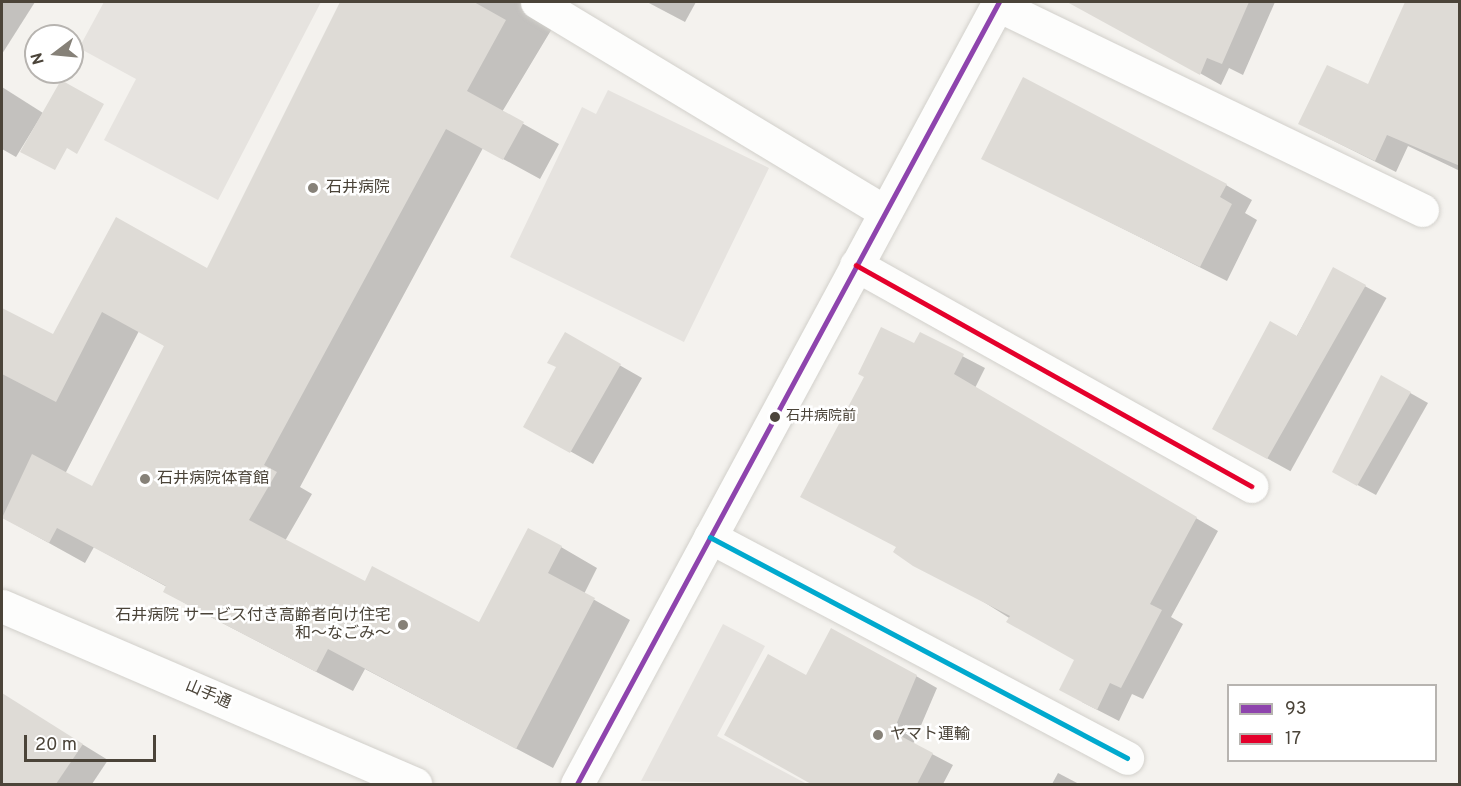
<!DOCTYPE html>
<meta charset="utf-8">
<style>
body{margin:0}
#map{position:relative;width:1461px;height:786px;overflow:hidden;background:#f4f2ee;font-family:Overpass,"Noto Sans JP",sans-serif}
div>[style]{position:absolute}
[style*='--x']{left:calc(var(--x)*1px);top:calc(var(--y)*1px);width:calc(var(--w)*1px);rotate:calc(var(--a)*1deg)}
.parking>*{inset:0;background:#e6e3df}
.shadow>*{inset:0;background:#0003;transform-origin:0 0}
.building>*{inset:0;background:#dedbd6}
.roads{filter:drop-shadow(0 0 2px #d2d0cb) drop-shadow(0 0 2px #d2d0cb)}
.minor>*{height:33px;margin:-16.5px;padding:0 16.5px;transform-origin:16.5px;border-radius:16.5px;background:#fdfdfc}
.bus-1>*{height:4.5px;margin:-2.25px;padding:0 2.25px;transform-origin:2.25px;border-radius:2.25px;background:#8e44ad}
.bus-2>*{height:4.5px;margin:-2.25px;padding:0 2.25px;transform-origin:2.25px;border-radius:2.25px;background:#e4002b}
.bus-3>*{height:4.5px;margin:-2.25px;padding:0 2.25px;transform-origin:2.25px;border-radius:2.25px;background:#00a9ce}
.dots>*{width:16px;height:16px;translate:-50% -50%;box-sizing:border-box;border:3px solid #fff;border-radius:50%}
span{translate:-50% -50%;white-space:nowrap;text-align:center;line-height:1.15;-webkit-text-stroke:5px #fff;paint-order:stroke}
.bus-label{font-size:14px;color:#4b4439}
.left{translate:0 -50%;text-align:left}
.poi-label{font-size:16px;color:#4b4439}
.right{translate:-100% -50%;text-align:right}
.street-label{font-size:16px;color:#4b4439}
.frame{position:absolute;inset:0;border:3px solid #4b4439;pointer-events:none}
.legend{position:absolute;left:1227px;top:684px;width:210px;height:78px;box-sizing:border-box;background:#fff;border:2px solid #b7b4b0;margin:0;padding:8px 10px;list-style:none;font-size:18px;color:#4b4439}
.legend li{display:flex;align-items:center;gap:12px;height:30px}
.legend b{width:30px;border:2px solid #b7b4b0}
.north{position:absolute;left:24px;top:24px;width:60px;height:60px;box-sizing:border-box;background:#fff;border:2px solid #b7b4b0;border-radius:50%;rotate:254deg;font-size:16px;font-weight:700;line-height:24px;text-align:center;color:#4b4439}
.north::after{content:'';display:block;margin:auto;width:21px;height:27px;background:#868178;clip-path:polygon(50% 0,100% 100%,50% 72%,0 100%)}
.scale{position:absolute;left:24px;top:735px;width:132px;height:27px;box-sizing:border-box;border:3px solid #4b4439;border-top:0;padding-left:8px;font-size:18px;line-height:21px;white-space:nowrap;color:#4b4439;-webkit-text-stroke:4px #fff;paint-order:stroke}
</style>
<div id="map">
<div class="parking">
<i style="clip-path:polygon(104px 2px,321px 2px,218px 200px,104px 140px,136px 79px,79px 48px)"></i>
<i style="clip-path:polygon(608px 90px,769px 168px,684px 342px,510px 257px,582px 107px,596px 114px)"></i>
<i style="clip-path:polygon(723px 624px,765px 646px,717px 736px,807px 784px,641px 781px)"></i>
</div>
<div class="shadow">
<i style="clip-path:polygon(2px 2px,35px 2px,2px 54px)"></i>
<i style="clip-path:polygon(evenodd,342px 2px,568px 2px,502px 112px,559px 144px,540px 179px,483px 148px,300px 487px,312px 494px,285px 541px,366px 583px,480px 624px,561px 547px,597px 568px,584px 594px,630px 620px,553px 768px,365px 669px,353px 691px,201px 612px,165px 592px,167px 587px,94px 547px,85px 563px,2px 517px,2px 309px,54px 336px,116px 219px,208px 270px,342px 2px,139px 331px,165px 346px,92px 489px,65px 474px,139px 331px)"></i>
<i style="clip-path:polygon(647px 2px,696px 2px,685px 22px)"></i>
<i style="clip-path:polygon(1092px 2px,1275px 2px,1243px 75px,1229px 68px,1221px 85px,1088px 10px)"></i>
<i style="clip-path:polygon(1407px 2px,1460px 2px,1460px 171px,1408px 146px,1396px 172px,1300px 124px,1368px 86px)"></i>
<i style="clip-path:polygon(2px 87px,43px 113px,16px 157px,2px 149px)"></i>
<i style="clip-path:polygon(983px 158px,1226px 185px,1252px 200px,1245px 213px,1257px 220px,1227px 281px)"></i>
<i style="left:1334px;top:269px;width:60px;height:198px;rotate:29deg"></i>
<i style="clip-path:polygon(565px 334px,642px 378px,593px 464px,525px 426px,558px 367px)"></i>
<i style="clip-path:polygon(920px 334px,985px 368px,975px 388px,1218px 531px,1171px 617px,1183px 624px,1143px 699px,1132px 694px,1119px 721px,1082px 702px,1076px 660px,898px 548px,914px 345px)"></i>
<i style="clip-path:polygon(1382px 377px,1428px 403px,1376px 495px,1352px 482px)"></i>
<i style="clip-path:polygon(916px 676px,937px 688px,913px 744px,953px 765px,943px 784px,814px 784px,726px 734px,806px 677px)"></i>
<i style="clip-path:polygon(2px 695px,108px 760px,92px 784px,2px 784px)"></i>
<i style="clip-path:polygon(1058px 773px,1079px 784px,1052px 784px)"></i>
</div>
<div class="building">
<i style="clip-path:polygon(340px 2px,474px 2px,506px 20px,467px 91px,524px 122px,503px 160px,446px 129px,264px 465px,277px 472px,249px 520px,365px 581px,372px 566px,479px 622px,528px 528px,562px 546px,548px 573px,595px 598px,516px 749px,328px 649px,316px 672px,163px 592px,166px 586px,57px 528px,49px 543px,2px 518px,32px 454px,92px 486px,164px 346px,102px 312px,56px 402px,2px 374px,2px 308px,53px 334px,116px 217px,207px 268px)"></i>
<i style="clip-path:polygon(1067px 2px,1249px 2px,1222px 64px,1207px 58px,1200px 75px)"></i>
<i style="clip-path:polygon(1405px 2px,1460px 2px,1460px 166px,1387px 135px,1375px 161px,1298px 124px,1327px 65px,1368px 84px)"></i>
<i style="clip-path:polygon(1023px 77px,1227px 184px,1220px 197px,1232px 204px,1200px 267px,981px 159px)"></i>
<i style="clip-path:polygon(61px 80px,104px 104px,77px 154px,67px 148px,55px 170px,20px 152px)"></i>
<i style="clip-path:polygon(1333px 267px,1366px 285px,1267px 459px,1212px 429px,1270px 321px,1297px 336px)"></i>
<i style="clip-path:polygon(881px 327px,914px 343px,920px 332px,964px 354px,954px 374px,1197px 517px,1150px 604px,1162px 610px,1121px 688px,1110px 683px,1097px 710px,1059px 690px,1074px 660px,1006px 622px,1010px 616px,913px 566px,893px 552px,896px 547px,800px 497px,864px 377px,858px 374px)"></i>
<i style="clip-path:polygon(565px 332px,621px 364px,570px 453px,523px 427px,556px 367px,547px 363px)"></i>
<i style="clip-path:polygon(1381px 375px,1411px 392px,1357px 486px,1332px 472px)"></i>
<i style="clip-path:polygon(831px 628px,917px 675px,893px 732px,933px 753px,917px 784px,811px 784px,724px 735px,768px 654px,806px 675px)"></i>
<i style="clip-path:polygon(2px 693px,83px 744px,56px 784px,2px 784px)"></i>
</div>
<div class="roads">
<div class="minor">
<i style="--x:537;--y:2;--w:406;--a:31.1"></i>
<i style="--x:998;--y:5;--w:471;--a:25.8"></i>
<i style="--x:856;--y:265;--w:453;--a:29.2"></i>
<i style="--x:710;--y:537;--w:472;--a:27.9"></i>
<i style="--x:2;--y:606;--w:450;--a:23.3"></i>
<i style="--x:577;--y:784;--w:889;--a:-61.65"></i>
</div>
</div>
<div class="bus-1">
<i style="--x:577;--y:784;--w:889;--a:-61.65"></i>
</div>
<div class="bus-2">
<i style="--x:856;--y:265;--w:453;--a:29.2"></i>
</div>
<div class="bus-3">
<i style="--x:710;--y:537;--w:472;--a:27.9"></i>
</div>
<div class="dots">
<i style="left:313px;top:188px;background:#868178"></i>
<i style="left:775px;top:417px;background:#4b4439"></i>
<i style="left:145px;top:479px;background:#868178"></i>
<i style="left:403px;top:625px;background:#868178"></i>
<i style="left:878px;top:735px;background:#868178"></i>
</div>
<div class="bus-label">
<span class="left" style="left:786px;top:417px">石井病院前</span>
</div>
<div class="poi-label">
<span class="left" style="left:326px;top:188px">石井病院</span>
<span class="left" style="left:157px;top:479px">石井病院体育館</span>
<span class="right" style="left:391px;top:625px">石井病院 サービス付き高齢者向け住宅<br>和～なごみ～</span>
<span class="left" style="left:890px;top:735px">ヤマト運輸</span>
</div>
<div class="street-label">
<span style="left:208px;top:695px;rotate:23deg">山手通</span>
</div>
<div class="frame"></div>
<ul class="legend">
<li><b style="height:8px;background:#8e44ad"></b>93</li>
<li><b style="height:8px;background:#e4002b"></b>17</li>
</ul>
<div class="north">N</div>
<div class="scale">20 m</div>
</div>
